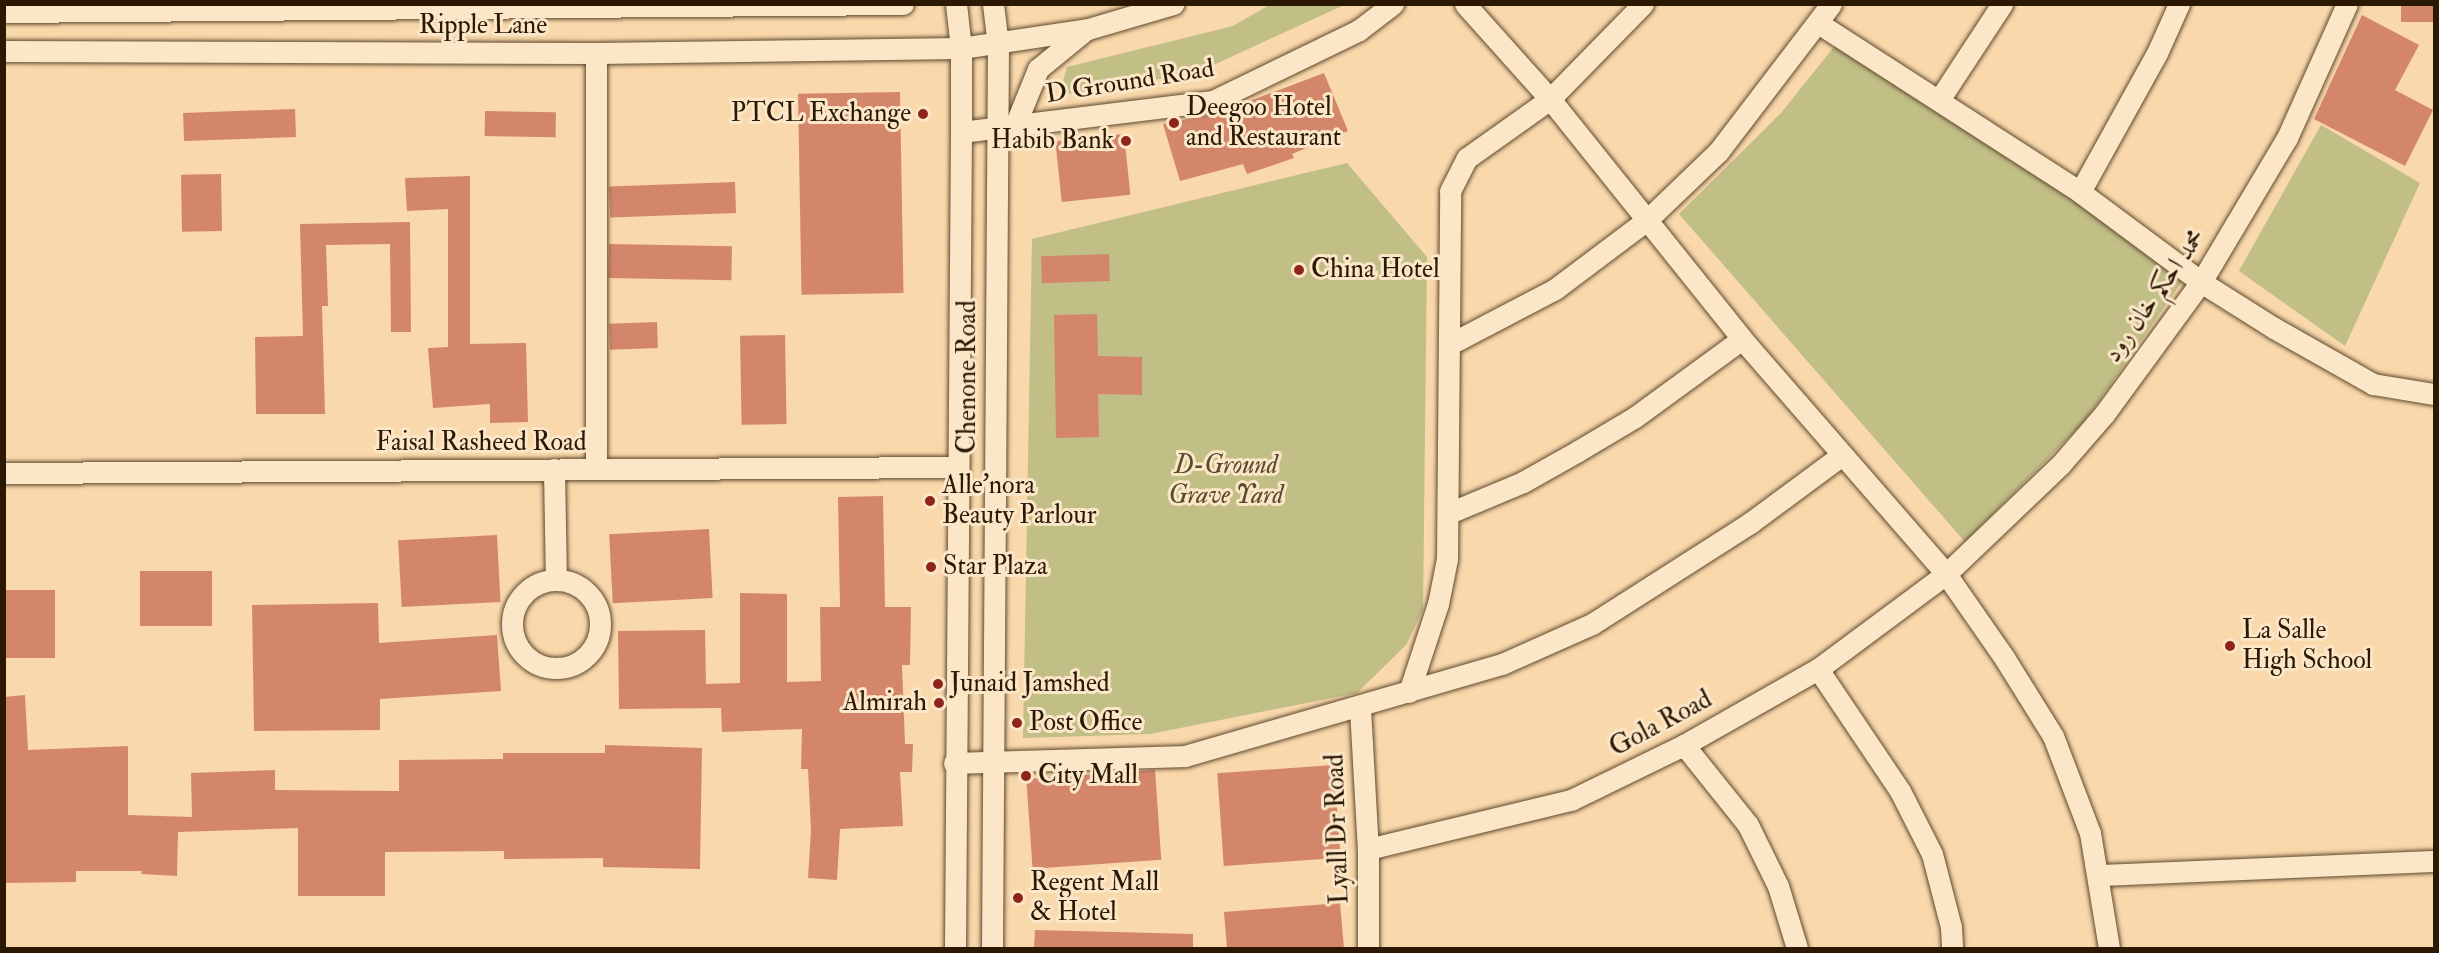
<!DOCTYPE html>
<meta charset="utf-8">
<style>
body{margin:0}
#map{position:relative;width:2439px;height:953px;overflow:hidden;background:#f9d8ab;font-family:"IM FELL Double Pica",Amiri,serif}
div>[style]{position:absolute}
[style*='--x']{left:calc(var(--x)*1px);top:calc(var(--y)*1px);width:calc(var(--w)*1px);rotate:calc(var(--a)*1deg)}
.green>*{inset:0;background:#c1be86}
.building>*{inset:0;background:#d4866b;transform-origin:0 0}
.roads{filter:drop-shadow(0 0 2px #5e492e) drop-shadow(0 0 2px #5e492e)}
.minor>*{height:21px;margin:-10.5px;padding:0 10.5px;transform-origin:10.5px;border-radius:10.5px;background:#fbe6c8}
.minor>.ring{margin:-10.5px;padding:0;box-sizing:content-box;background:none;border:21px solid #fbe6c8;border-radius:50%}
.dots>*{width:16px;height:16px;translate:-50% -50%;box-sizing:border-box;border:3px solid #fbe6c8;border-radius:50%}
span{translate:-50% -50%;white-space:nowrap;text-align:center;line-height:1.15;-webkit-text-stroke:6px #fbe6c8;paint-order:stroke}
.street-label{font-size:26px;color:#2b1904}
.poi-label{font-size:26px;color:#2b1904}
.left{translate:0 -50%;text-align:left}
.right{translate:-100% -50%;text-align:right}
.park-label{font-size:26px;color:#584b2b;font-style:italic}
.frame{position:absolute;inset:0;border:6px solid #2b1904;pointer-events:none}
</style>
<div id="map">
<div class="green">
<i style="clip-path:polygon(1271px 4px,1344px 5px,1207px 68px,1125px 87px,1059px 95px,1067px 67px,1233px 26px)"></i>
<i style="clip-path:polygon(1845px 33px,2188px 273px,2085px 421px,1965px 542px,1679px 214px,1781px 113px)"></i>
<i style="clip-path:polygon(2321px 125px,2420px 183px,2345px 346px,2239px 271px)"></i>
<i style="clip-path:polygon(1347px 163px,1427px 257px,1423px 610px,1406px 645px,1357px 693px,1150px 734px,1023px 738px,1032px 239px)"></i>
</div>
<div class="building">
<i style="left:2401px;top:4px;width:33px;height:18px"></i>
<i style="clip-path:polygon(2362px 15px,2419px 45px,2395px 90px,2433px 110px,2405px 166px,2314px 119px)"></i>
<i style="clip-path:polygon(1324px 73px,1348px 131px,1292px 154px,1294px 158px,1247px 174px,1243px 164px,1180px 181px,1163px 124px,1218px 113px)"></i>
<i style="left:900px;top:92px;width:201px;height:102px;rotate:89deg"></i>
<i style="left:295px;top:109px;width:28px;height:112px;rotate:88deg"></i>
<i style="left:485px;top:111px;width:71px;height:25px;rotate:1deg"></i>
<i style="left:1124px;top:134px;width:61px;height:69px;rotate:84deg"></i>
<i style="left:221px;top:174px;width:57px;height:40px;rotate:89deg"></i>
<i style="clip-path:polygon(470px 176px,470px 344px,526px 343px,528px 422px,490px 423px,490px 404px,433px 408px,428px 348px,448px 347px,448px 209px,407px 211px,405px 178px)"></i>
<i style="left:735px;top:182px;width:31px;height:126px;rotate:88deg"></i>
<i style="clip-path:polygon(410px 222px,411px 332px,391px 332px,390px 244px,326px 245px,328px 306px,322px 306px,325px 414px,256px 414px,255px 337px,303px 336px,300px 224px)"></i>
<i style="left:609px;top:244px;width:123px;height:34px;rotate:1deg"></i>
<i style="left:1109px;top:254px;width:27px;height:68px;rotate:88deg"></i>
<i style="clip-path:polygon(1097px 314px,1098px 356px,1142px 357px,1142px 395px,1098px 394px,1099px 437px,1056px 438px,1054px 315px)"></i>
<i style="left:657px;top:322px;width:26px;height:48px;rotate:88deg"></i>
<i style="left:785px;top:335px;width:89px;height:45px;rotate:89deg"></i>
<i style="clip-path:polygon(883px 496px,885px 607px,911px 607px,910px 665px,902px 665px,905px 744px,913px 744px,912px 772px,900px 772px,903px 826px,840px 829px,837px 880px,808px 878px,811px 830px,808px 769px,801px 769px,802px 729px,722px 732px,721px 708px,619px 709px,618px 631px,705px 630px,706px 684px,740px 683px,740px 593px,787px 594px,787px 682px,821px 681px,820px 607px,840px 607px,838px 497px)"></i>
<i style="left:709px;top:529px;width:69px;height:100px;rotate:87deg"></i>
<i style="left:497px;top:535px;width:67px;height:99px;rotate:87deg"></i>
<i style="left:140px;top:571px;width:72px;height:55px"></i>
<i style="left:4px;top:590px;width:51px;height:68px"></i>
<i style="clip-path:polygon(378px 603px,379px 643px,497px 635px,501px 691px,380px 699px,380px 730px,254px 731px,252px 605px)"></i>
<i style="clip-path:polygon(25px 695px,28px 750px,128px 746px,128px 815px,192px 817px,191px 773px,275px 770px,275px 790px,399px 791px,399px 760px,503px 759px,503px 753px,605px 753px,605px 745px,702px 748px,700px 869px,603px 867px,603px 858px,504px 859px,504px 851px,385px 852px,385px 896px,298px 896px,298px 828px,178px 832px,177px 876px,141px 874px,142px 871px,76px 871px,76px 882px,4px 883px,4px 697px)"></i>
<i style="left:1334px;top:765px;width:93px;height:117px;rotate:86deg"></i>
<i style="left:1155px;top:770px;width:90px;height:129px;rotate:86deg"></i>
<i style="clip-path:polygon(1340px 903px,1344px 948px,1227px 948px,1224px 912px)"></i>
<i style="clip-path:polygon(1035px 930px,1193px 934px,1193px 948px,1034px 948px)"></i>
</div>
<div class="roads">
<div class="minor">
<i style="--x:1465;--y:4;--w:127;--a:48.2"></i>
<i style="--x:1550;--y:99;--w:307;--a:51.3"></i>
<i style="--x:1742;--y:339;--w:311;--a:49"></i>
<i style="--x:1946;--y:574;--w:103;--a:55.2"></i>
<i style="--x:2005;--y:659;--w:91;--a:58.1"></i>
<i style="--x:2053;--y:736;--w:104;--a:69.1"></i>
<i style="--x:2090;--y:833;--w:117;--a:80.6"></i>
<i style="--x:4;--y:12;--w:899;--a:-0.51"></i>
<i style="--x:1818;--y:23;--w:312;--a:32.8"></i>
<i style="--x:2080;--y:192;--w:151;--a:36.6"></i>
<i style="--x:2201;--y:282;--w:86;--a:32.2"></i>
<i style="--x:2274;--y:328;--w:114;--a:29.5"></i>
<i style="--x:2373;--y:384;--w:62;--a:9.3"></i>
<i style="--x:4;--y:51;--w:592;--a:0.19"></i>
<i style="--x:596;--y:53;--w:365;--a:-0.8"></i>
<i style="--x:961;--y:48;--w:128;--a:-8.5"></i>
<i style="--x:1088;--y:29;--w:89;--a:-16.4"></i>
<i style="--x:596;--y:53;--w:416;--a:90"></i>
<i style="--x:1939;--y:100;--w:115;--a:-56.7"></i>
<i style="--x:1014;--y:128;--w:64;--a:-67.9"></i>
<i style="--x:1038;--y:69;--w:58;--a:-39.4"></i>
<i style="--x:961;--y:132;--w:254;--a:-7"></i>
<i style="--x:1213;--y:101;--w:162;--a:-25.9"></i>
<i style="--x:1359;--y:30;--w:43;--a:-37.4"></i>
<i style="--x:2080;--y:192;--w:159;--a:-61"></i>
<i style="--x:2157;--y:53;--w:54;--a:-65.8"></i>
<i style="--x:1450;--y:344;--w:119;--a:-27.6"></i>
<i style="--x:1555;--y:289;--w:115;--a:-36.9"></i>
<i style="--x:1647;--y:220;--w:98;--a:-43.8"></i>
<i style="--x:1718;--y:152;--w:186;--a:-52.6"></i>
<i style="--x:554;--y:469;--w:110;--a:89"></i>
<i style="--x:4;--y:473;--w:954;--a:-0.36"></i>
<i style="--x:1449;--y:513;--w:80;--a:-22.7"></i>
<i style="--x:1523;--y:482;--w:63;--a:-29.4"></i>
<i style="--x:1578;--y:451;--w:66;--a:-30.8"></i>
<i style="--x:1635;--y:417;--w:132;--a:-36.1"></i>
<i class="ring" style="left:512px;top:580px;width:67px;height:67px"></i>
<i style="--x:1818;--y:669;--w:147;--a:56.1"></i>
<i style="--x:1900;--y:791;--w:71;--a:63.1"></i>
<i style="--x:1932;--y:854;--w:75;--a:75.4"></i>
<i style="--x:1951;--y:927;--w:21;--a:87"></i>
<i style="--x:1409;--y:692;--w:93;--a:-71.8"></i>
<i style="--x:1438;--y:604;--w:46;--a:-78.7"></i>
<i style="--x:1447;--y:559;--w:368;--a:-89.5"></i>
<i style="--x:1450;--y:191;--w:37;--a:-63"></i>
<i style="--x:1467;--y:158;--w:102;--a:-35.4"></i>
<i style="--x:1550;--y:99;--w:133;--a:-45.6"></i>
<i style="--x:1360;--y:708;--w:141;--a:86.8"></i>
<i style="--x:1368;--y:849;--w:99;--a:90"></i>
<i style="--x:1684;--y:745;--w:102;--a:51.3"></i>
<i style="--x:1748;--y:825;--w:68;--a:63.8"></i>
<i style="--x:1778;--y:886;--w:65;--a:73"></i>
<i style="--x:954;--y:763;--w:231;--a:-1.7"></i>
<i style="--x:1185;--y:756;--w:330;--a:-16.2"></i>
<i style="--x:1502;--y:664;--w:98;--a:-24"></i>
<i style="--x:1592;--y:624;--w:188;--a:-32.6"></i>
<i style="--x:1750;--y:523;--w:114;--a:-36.5"></i>
<i style="--x:1368;--y:849;--w:209;--a:-13.6"></i>
<i style="--x:1571;--y:800;--w:126;--a:-26"></i>
<i style="--x:1684;--y:745;--w:154;--a:-29.6"></i>
<i style="--x:1818;--y:669;--w:159;--a:-36.6"></i>
<i style="--x:1946;--y:574;--w:159;--a:-43.7"></i>
<i style="--x:2061;--y:464;--w:67;--a:-49.2"></i>
<i style="--x:2105;--y:413;--w:162;--a:-53.8"></i>
<i style="--x:2201;--y:282;--w:168;--a:-59.2"></i>
<i style="--x:2287;--y:138;--w:147;--a:-65.9"></i>
<i style="--x:2100;--y:875;--w:334;--a:-2.4"></i>
<i style="--x:955;--y:948;--w:816;--a:-89.58"></i>
<i style="--x:961;--y:132;--w:84;--a:-90"></i>
<i style="--x:961;--y:48;--w:44;--a:-96.5"></i>
<i style="--x:992;--y:948;--w:903;--a:-89.62"></i>
<i style="--x:998;--y:45;--w:41;--a:-97"></i>
</div>
</div>
<div class="dots">
<i style="left:923px;top:114px;background:#8f2418"></i>
<i style="left:1174px;top:123px;background:#8f2418"></i>
<i style="left:1126px;top:141px;background:#8f2418"></i>
<i style="left:1299px;top:270px;background:#8f2418"></i>
<i style="left:930px;top:501px;background:#8f2418"></i>
<i style="left:931px;top:567px;background:#8f2418"></i>
<i style="left:2230px;top:646px;background:#8f2418"></i>
<i style="left:938px;top:684px;background:#8f2418"></i>
<i style="left:939px;top:703px;background:#8f2418"></i>
<i style="left:1017px;top:723px;background:#8f2418"></i>
<i style="left:1026px;top:776px;background:#8f2418"></i>
<i style="left:1018px;top:898px;background:#8f2418"></i>
</div>
<div class="street-label">
<span style="left:483px;top:26px">Ripple Lane</span>
<span style="left:1130px;top:82px;rotate:-9deg">D Ground Road</span>
<span style="left:2155px;top:296px;rotate:-55deg">محمد احكم خان رود</span>
<span style="left:968px;top:377px;rotate:-90deg">Chenone Road</span>
<span style="left:481px;top:443px">Faisal Rasheed Road</span>
<span style="left:1661px;top:724px;rotate:-28deg">Gola Road</span>
<span style="left:1338px;top:829px;rotate:-92deg">Lyall Dr Road</span>
</div>
<div class="poi-label">
<span class="left" style="left:1186px;top:123px">Deegoo Hotel<br>and Restaurant</span>
<span class="right" style="left:911px;top:114px">PTCL Exchange</span>
<span class="right" style="left:1114px;top:141px">Habib Bank</span>
<span class="left" style="left:1311px;top:270px">China Hotel</span>
<span class="left" style="left:942px;top:501px">Alle'nora<br>Beauty Parlour</span>
<span class="left" style="left:943px;top:567px">Star Plaza</span>
<span class="left" style="left:2242px;top:646px">La Salle<br>High School</span>
<span class="left" style="left:950px;top:684px">Junaid Jamshed</span>
<span class="right" style="left:927px;top:703px">Almirah</span>
<span class="left" style="left:1029px;top:723px">Post Office</span>
<span class="left" style="left:1038px;top:776px">City Mall</span>
<span class="left" style="left:1030px;top:898px">Regent Mall<br>&amp; Hotel</span>
</div>
<div class="park-label">
<span style="left:1226px;top:481px">D-Ground<br>Grave Yard</span>
</div>
<div class="frame"></div>
</div>
